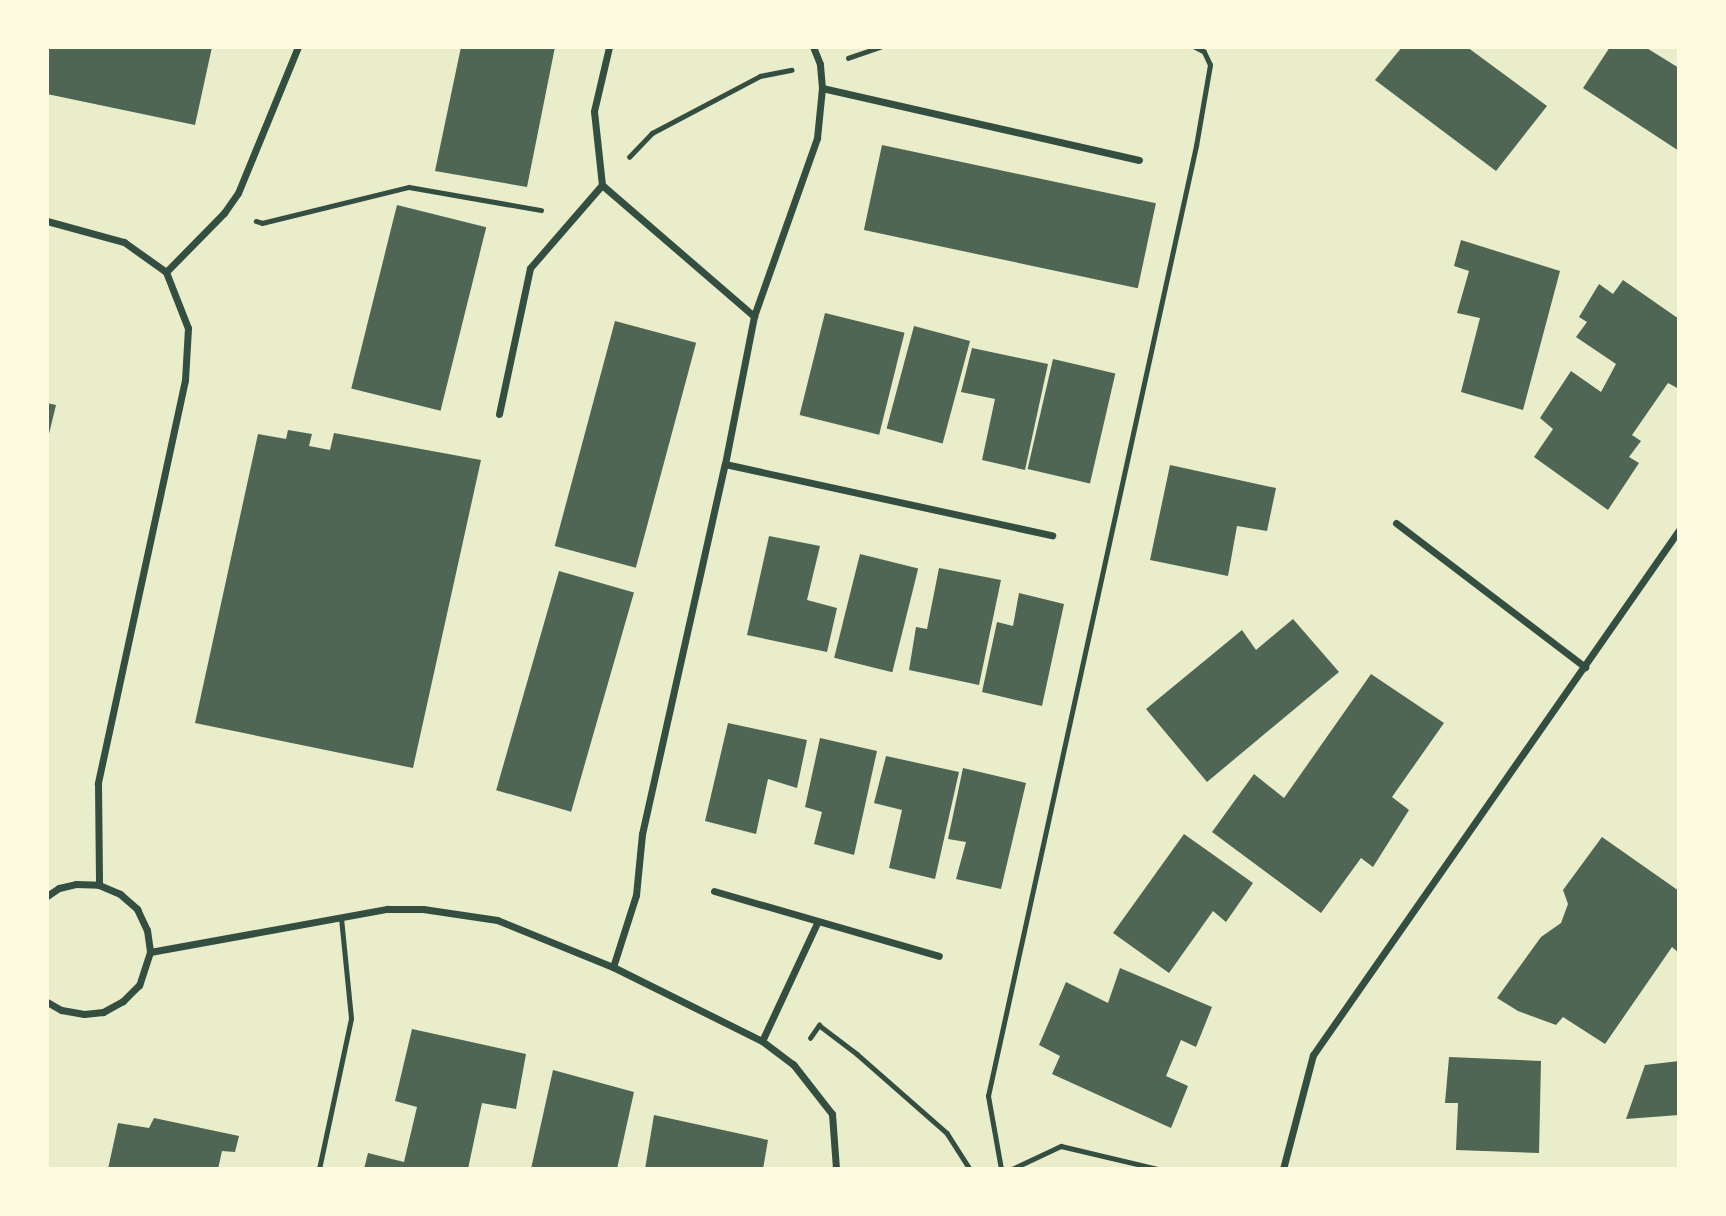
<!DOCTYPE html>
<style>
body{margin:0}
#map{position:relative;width:1726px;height:1216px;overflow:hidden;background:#e9edc9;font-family:"Public Sans",sans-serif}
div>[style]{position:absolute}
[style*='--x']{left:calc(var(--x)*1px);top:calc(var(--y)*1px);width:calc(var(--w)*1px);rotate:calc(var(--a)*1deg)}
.building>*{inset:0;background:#4f6655;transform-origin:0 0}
.path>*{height:4.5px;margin:-2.25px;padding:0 2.25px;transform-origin:2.25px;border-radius:2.25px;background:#344e41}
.service>*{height:5px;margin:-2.5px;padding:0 2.5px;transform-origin:2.5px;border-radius:2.5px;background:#344e41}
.minor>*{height:7px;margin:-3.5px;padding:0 3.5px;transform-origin:3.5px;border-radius:3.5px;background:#344e41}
span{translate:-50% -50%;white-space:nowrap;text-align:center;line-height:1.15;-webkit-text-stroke:7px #fefae0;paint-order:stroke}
.frame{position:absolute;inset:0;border:49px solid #fefae0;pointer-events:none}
</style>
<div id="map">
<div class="building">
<i style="clip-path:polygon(47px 47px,212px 47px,195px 125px,47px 94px)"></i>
<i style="clip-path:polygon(461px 47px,555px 47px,527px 187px,435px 171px)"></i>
<i style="clip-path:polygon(1402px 47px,1467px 47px,1547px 106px,1496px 171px,1375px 80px)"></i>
<i style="clip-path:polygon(1610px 47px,1645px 47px,1679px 68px,1679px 151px,1583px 88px)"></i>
<i style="left:882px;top:145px;width:280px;height:87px;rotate:12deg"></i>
<i style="left:397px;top:205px;width:92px;height:189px;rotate:14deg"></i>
<i style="clip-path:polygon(1461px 240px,1560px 271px,1523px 410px,1461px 392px,1480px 318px,1457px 313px,1469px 271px,1454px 266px)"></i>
<i style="clip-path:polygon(1623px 280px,1679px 319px,1679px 389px,1668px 383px,1632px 435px,1641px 441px,1629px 457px,1639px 463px,1608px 510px,1534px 457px,1553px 429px,1540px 418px,1571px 371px,1601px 392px,1616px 364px,1576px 337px,1587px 322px,1579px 317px,1599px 284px,1613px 294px)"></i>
<i style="left:825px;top:313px;width:82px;height:105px;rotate:14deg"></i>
<i style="left:615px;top:321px;width:84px;height:233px;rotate:15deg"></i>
<i style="left:914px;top:326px;width:58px;height:106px;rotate:15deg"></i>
<i style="clip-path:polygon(972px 348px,1048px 364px,1025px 470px,982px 460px,995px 399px,961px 392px)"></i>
<i style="left:1053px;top:359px;width:64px;height:113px;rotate:13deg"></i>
<i style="clip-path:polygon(47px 403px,56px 405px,48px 438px,47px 438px)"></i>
<i style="clip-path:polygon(288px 430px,312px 434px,309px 446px,330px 450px,334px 433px,481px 460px,413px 768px,195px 723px,258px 434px,286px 439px)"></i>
<i style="clip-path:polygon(1170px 465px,1276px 488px,1267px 531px,1237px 526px,1228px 576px,1150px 560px)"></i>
<i style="clip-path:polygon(769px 536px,820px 546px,807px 600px,837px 608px,827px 652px,747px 635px)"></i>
<i style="left:860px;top:554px;width:60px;height:107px;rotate:14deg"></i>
<i style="clip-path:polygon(939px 568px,1001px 580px,979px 685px,909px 670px,916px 627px,927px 629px)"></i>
<i style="left:559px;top:571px;width:78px;height:228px;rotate:16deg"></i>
<i style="clip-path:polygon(1019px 593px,1064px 604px,1042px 706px,982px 692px,997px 622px,1013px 626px)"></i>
<i style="clip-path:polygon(1293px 619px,1339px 672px,1207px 782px,1146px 709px,1242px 630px,1256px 650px)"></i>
<i style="clip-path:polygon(1371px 674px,1444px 723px,1392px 797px,1409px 810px,1373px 867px,1361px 858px,1321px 913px,1212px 832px,1254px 774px,1284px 798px)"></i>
<i style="clip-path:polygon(728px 723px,807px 740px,797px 788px,768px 779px,756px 834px,705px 821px)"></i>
<i style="clip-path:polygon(820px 738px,877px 751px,854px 855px,814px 844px,822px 812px,805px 807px)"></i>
<i style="clip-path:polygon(886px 756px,959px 772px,935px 879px,889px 868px,902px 810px,874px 803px)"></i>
<i style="clip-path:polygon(963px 768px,1026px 783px,1001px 889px,956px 879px,966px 842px,948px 839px)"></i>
<i style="clip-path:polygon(1184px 834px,1253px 883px,1226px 922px,1213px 911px,1169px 973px,1113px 933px)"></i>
<i style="clip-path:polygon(1602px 837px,1679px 891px,1679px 953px,1672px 947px,1605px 1044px,1563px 1017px,1556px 1025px,1518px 1011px,1497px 998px,1541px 937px,1561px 923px,1568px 904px,1563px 890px)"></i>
<i style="clip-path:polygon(1120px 968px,1212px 1007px,1196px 1047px,1181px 1040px,1166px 1076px,1188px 1086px,1171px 1128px,1052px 1074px,1060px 1056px,1039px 1045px,1066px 982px,1108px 1003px)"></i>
<i style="clip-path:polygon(412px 1029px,526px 1054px,516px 1109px,482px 1103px,468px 1169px,364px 1169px,368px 1153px,404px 1162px,417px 1107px,395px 1101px)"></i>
<i style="clip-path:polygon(1449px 1057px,1541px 1061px,1539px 1153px,1456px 1150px,1458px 1103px,1445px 1103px)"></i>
<i style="clip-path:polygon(1679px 1061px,1679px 1115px,1626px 1119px,1645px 1065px)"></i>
<i style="clip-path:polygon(553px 1070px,634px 1092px,617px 1169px,531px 1169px)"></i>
<i style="clip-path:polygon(654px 1115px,768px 1140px,763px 1169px,645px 1169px)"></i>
<i style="clip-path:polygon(154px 1118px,239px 1136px,235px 1152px,222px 1151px,218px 1169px,108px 1169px,118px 1123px,149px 1128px)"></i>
</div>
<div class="path">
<i style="--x:848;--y:58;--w:34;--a:-19"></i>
<i style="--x:629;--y:157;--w:33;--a:-46"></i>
<i style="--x:652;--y:133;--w:122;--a:-27.8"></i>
<i style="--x:760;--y:76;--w:32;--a:-11"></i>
<i style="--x:256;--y:221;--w:6;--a:18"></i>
<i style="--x:262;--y:223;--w:151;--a:-13.8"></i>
<i style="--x:409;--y:187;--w:134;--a:9.9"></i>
<i style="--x:810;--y:1038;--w:16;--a:-55"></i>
<i style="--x:819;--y:1025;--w:48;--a:37.3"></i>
<i style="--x:857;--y:1054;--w:120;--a:41.3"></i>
<i style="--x:947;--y:1133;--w:43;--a:57.4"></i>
<i style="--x:1001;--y:1169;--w:74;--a:-100.1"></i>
<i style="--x:988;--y:1096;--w:973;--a:-77.65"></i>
<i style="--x:1196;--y:146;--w:82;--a:-80.2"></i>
<i style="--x:1210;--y:65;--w:14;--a:-115"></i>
<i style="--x:1204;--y:52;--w:11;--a:-153"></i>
<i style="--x:1012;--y:1169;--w:54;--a:-25.1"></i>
<i style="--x:1061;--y:1146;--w:100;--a:13.3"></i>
</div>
<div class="service">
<i style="--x:319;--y:1169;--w:154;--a:-78"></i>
<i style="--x:351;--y:1018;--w:101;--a:-95.7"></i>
</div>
<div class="minor">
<i style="--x:822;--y:88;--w:325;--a:12.8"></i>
<i style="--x:602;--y:185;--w:201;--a:40.8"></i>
<i style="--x:47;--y:221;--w:80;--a:15.3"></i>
<i style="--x:124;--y:242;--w:52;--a:35.5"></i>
<i style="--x:166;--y:272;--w:60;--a:68.6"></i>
<i style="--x:188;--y:328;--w:52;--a:93.3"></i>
<i style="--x:185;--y:380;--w:413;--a:102.2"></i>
<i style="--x:98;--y:784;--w:101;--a:89.4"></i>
<i style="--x:166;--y:272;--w:83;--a:-45.5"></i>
<i style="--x:224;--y:213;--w:24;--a:-55"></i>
<i style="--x:238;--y:193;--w:158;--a:-67.7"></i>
<i style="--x:499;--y:414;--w:149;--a:-78"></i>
<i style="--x:530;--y:268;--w:110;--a:-49.1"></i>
<i style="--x:602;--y:185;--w:74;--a:-96.2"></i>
<i style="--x:594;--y:111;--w:66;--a:-76.8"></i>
<i style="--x:725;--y:464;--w:335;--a:12.3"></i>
<i style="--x:1396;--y:523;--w:238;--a:37.3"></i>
<i style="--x:714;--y:891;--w:234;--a:16.1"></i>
<i style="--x:47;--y:896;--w:14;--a:-34"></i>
<i style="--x:59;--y:888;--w:17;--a:-13"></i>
<i style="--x:76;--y:884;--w:23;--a:2"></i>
<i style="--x:99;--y:885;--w:23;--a:23"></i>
<i style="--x:120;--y:894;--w:23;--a:41"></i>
<i style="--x:137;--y:909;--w:23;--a:65"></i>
<i style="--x:147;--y:930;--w:22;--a:82"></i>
<i style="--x:150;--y:952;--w:35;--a:108"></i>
<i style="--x:139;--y:985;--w:23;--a:135"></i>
<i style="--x:123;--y:1001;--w:23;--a:151"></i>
<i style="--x:103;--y:1012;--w:19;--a:174"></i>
<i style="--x:84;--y:1014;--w:23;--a:-170"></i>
<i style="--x:61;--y:1010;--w:16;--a:-150"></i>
<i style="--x:150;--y:952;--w:241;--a:-10.3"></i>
<i style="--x:387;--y:909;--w:36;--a:0"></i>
<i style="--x:423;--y:909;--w:75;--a:8.5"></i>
<i style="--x:497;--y:920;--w:125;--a:22.1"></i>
<i style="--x:613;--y:967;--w:166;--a:26.4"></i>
<i style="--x:762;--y:1041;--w:39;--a:37"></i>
<i style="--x:793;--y:1064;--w:63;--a:52"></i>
<i style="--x:832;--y:1114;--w:55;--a:85.8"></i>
<i style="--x:613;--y:967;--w:76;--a:-72.3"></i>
<i style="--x:636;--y:895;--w:61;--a:-84.4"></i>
<i style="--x:642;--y:834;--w:379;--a:-77.4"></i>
<i style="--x:725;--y:464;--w:151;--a:-78.9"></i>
<i style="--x:754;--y:316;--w:189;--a:-70.5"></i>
<i style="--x:817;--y:138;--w:50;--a:-84.3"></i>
<i style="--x:822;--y:88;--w:24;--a:-95"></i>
<i style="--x:820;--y:64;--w:18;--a:-112"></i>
<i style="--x:762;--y:1041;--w:132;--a:-65"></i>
<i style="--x:1283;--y:1169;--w:118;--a:-75.3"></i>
<i style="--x:1313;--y:1055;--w:640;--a:-55.12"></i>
</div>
<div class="frame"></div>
</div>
